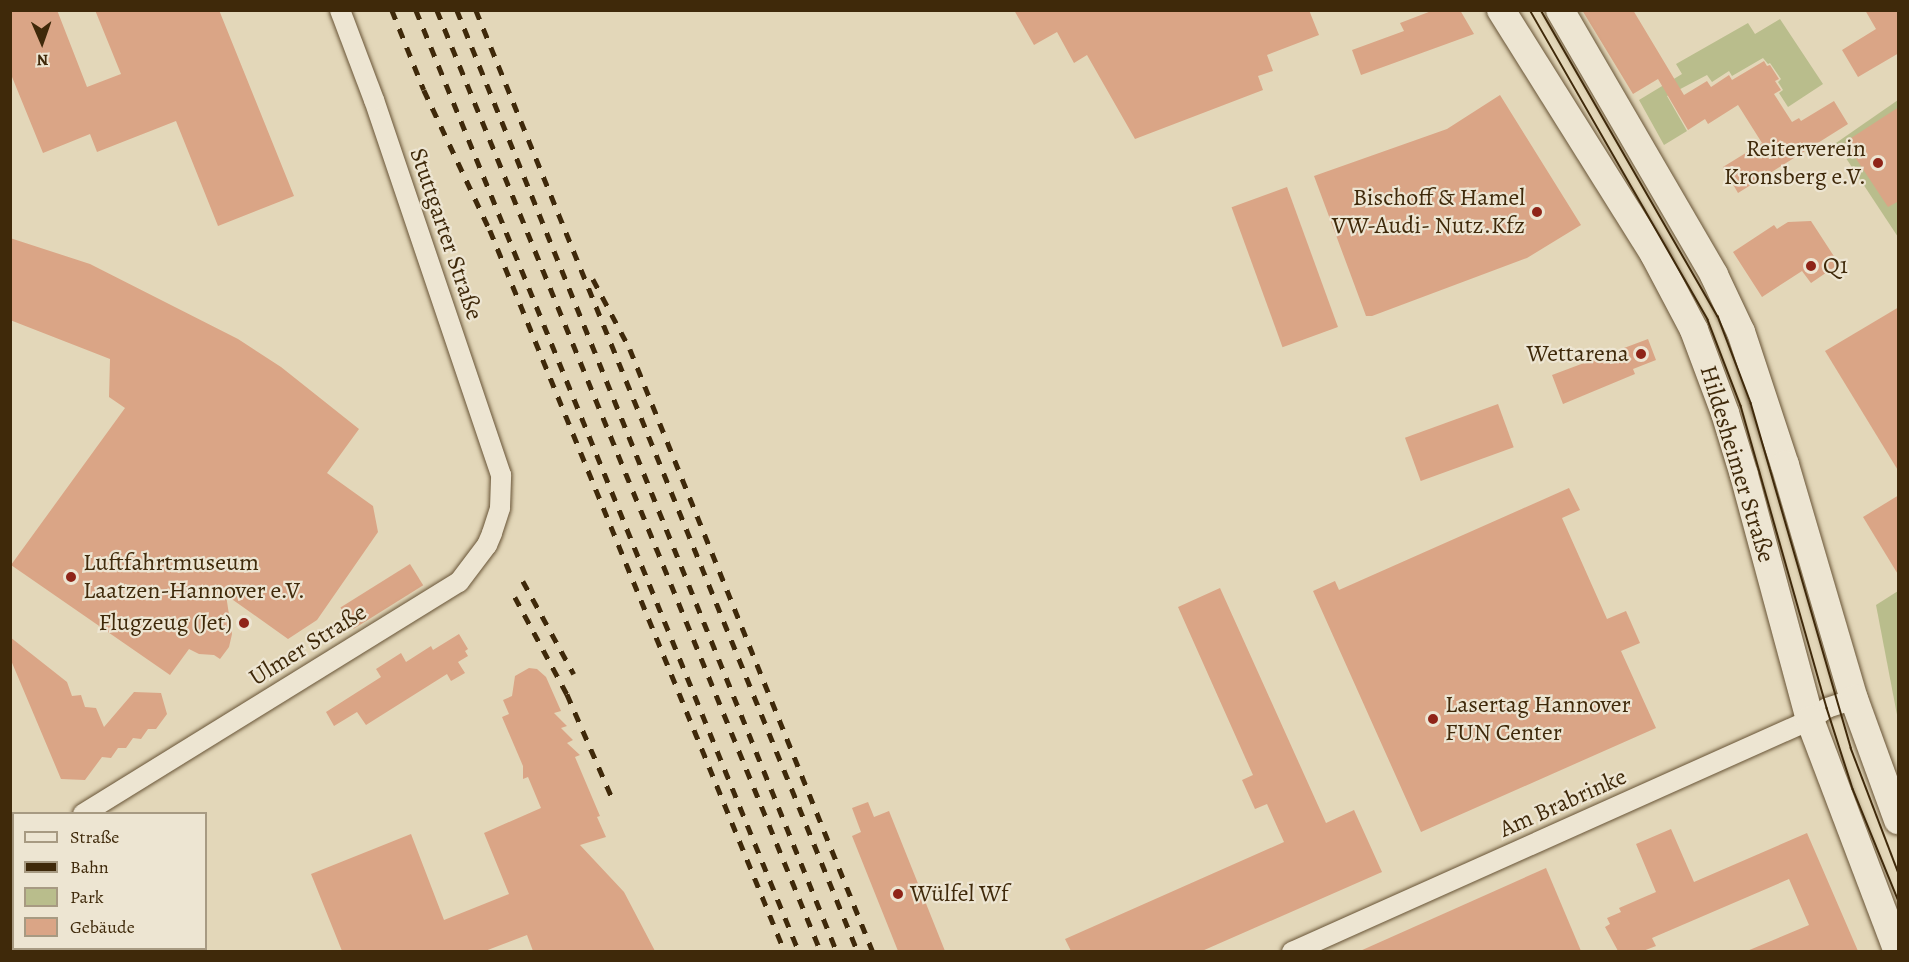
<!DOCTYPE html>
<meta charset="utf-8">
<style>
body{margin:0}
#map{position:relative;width:1909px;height:962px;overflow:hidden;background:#e3d7b9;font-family:Alegreya,serif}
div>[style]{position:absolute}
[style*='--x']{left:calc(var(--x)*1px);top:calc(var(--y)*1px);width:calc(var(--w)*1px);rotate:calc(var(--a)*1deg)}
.green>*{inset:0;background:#b9bd8c}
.building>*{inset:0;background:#daa586;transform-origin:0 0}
.roads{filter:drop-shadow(0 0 2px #685436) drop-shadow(0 0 2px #685436)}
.street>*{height:20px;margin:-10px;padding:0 10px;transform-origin:10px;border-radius:10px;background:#ede5d2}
.secondary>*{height:28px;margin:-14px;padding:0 14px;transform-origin:14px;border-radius:14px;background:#ede5d2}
.tram>*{height:1.5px;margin:-0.75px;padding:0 0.75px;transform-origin:0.75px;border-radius:0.75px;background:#3f290a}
.rail>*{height:4.5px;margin-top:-2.25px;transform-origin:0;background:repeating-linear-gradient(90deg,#3f290a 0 10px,transparent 0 20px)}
.dots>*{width:16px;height:16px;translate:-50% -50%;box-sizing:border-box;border:3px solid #ede5d2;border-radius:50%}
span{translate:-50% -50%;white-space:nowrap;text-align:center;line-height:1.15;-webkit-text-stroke:4.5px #ede5d2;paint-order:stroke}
.poi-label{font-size:24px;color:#3f290a}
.right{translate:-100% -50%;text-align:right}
.left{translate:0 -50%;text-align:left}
.street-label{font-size:24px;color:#3f290a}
.frame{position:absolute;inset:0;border:12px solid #3f290a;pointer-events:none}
.legend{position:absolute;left:12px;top:812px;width:195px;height:138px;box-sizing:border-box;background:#ede5d2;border:2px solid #a79a82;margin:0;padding:8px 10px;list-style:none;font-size:18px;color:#3f290a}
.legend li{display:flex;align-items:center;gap:12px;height:30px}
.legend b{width:30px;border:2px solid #a79a82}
.north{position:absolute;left:12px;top:12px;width:60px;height:60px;-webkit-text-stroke:4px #ede5d2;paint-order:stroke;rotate:178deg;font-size:16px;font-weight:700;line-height:24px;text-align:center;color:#3f290a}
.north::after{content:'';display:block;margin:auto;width:21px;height:27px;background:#3f290a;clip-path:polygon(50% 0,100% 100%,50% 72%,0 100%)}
</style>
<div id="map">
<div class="green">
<i style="clip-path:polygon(1780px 19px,1823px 84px,1788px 107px,1779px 93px,1783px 90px,1778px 82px,1781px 79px,1770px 63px,1768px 64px,1763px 58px,1732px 76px,1729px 71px,1712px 82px,1707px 75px,1667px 96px,1687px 131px,1664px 145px,1639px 100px,1682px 74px,1676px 64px,1748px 23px,1755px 34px)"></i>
<i style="clip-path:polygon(1898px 100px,1898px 237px,1836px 143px)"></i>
<i style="clip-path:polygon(1898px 591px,1898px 720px,1876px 605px)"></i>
</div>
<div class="building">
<i style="clip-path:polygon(10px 10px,57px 10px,87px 87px,121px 74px,95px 10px,219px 10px,294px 196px,218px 226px,176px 121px,97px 152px,90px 134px,43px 153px,10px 72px)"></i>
<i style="clip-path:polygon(1014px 10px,1309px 10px,1319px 35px,1267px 55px,1273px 71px,1258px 76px,1263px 90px,1135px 139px,1087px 55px,1074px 63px,1057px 32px,1034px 45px)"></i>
<i style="clip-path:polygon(1434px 10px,1460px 10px,1474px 34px,1361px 75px,1352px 50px,1404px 31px,1400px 23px)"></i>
<i style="clip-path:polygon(1582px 10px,1633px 10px,1684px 95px,1707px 81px,1711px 87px,1729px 75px,1732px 80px,1764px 61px,1767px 66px,1770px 65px,1779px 79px,1775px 81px,1781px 90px,1774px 94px,1792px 122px,1799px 118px,1801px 121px,1834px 101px,1848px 124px,1738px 193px,1723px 167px,1762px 143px,1738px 105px,1708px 124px,1705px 119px,1688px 130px,1658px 79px,1633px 94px)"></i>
<i style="clip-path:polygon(1865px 10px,1899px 10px,1899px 53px,1858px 77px,1842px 50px,1876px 29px)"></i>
<i style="clip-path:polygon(1500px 95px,1581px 225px,1527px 258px,1372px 316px,1366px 316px,1314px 176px,1447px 129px)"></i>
<i style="clip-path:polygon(1899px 107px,1899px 201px,1888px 207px,1845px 142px)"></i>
<i style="left:1287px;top:187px;width:149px;height:59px;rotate:70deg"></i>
<i style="clip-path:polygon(1811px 221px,1839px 264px,1811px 283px,1802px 271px,1762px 297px,1733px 252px,1774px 225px,1777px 229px,1788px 222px)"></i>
<i style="clip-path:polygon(10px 238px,90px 264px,238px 339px,281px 367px,359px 429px,327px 473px,373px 506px,378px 532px,317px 620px,288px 639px,226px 595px,232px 634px,229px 647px,220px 659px,214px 655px,199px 654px,189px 649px,170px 675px,11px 565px,125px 408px,109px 397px,110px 359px,10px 320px)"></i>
<i style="clip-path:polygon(1899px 307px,1899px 472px,1825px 351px)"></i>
<i style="clip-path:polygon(1648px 339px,1656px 360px,1633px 369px,1635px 374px,1563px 404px,1552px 375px)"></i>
<i style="left:1498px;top:404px;width:46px;height:99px;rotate:70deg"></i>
<i style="clip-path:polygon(1569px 488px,1580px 510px,1562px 518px,1607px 619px,1626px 611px,1640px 643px,1621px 651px,1656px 728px,1421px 832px,1313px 591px,1335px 581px,1339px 590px)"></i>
<i style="clip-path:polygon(1899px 495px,1899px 576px,1863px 517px)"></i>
<i style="left:410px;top:564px;width:25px;height:82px;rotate:58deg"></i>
<i style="clip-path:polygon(1220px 588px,1326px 823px,1354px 810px,1382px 872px,1202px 951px,1071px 951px,1065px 939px,1284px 842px,1267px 804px,1255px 809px,1242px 780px,1253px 775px,1178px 607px)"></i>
<i style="clip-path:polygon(459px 634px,468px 649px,465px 651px,468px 656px,458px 662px,465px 673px,451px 681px,447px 674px,366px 725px,357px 712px,334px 726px,326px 712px,381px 677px,376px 669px,401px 653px,406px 662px,431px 646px,433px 650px)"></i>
<i style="clip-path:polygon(10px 637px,67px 682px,72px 696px,81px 695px,85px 707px,96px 708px,104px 727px,134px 692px,161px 693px,167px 714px,156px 729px,148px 729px,141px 739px,133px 738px,126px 748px,118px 748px,111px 758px,102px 757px,85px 780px,61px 779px,10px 658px)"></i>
<i style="clip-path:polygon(529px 668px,537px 669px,546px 677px,561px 711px,554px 713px,567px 726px,561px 728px,573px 740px,567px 743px,580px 755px,575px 757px,600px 816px,597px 817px,606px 837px,580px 845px,624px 892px,655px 951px,533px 951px,527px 935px,485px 951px,342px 951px,311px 874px,411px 834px,444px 920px,509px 894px,484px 833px,541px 808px,528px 777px,523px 779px,523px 766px,502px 717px,509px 714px,503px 700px,512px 696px,515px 676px)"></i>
<i style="clip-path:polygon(868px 802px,874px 817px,889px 811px,945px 951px,898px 951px,852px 836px,861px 832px,852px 808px)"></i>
<i style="clip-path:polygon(1671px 829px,1694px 882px,1807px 833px,1858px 951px,1747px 951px,1809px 925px,1789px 879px,1652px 938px,1656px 946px,1643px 951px,1618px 951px,1605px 927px,1610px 924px,1607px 918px,1621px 912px,1619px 908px,1656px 892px,1636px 844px)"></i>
<i style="clip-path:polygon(1546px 868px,1581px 951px,1360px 951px)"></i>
</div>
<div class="roads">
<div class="street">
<i style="--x:83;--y:814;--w:442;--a:-31.7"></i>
<i style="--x:459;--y:582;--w:46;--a:-52.9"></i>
<i style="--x:487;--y:545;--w:13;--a:-67"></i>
<i style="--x:492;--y:533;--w:26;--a:-72"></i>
<i style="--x:500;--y:508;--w:33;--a:-88"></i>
<i style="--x:501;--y:475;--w:396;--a:-108.7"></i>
<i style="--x:374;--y:100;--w:96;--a:-110.7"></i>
<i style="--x:10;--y:859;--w:4;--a:-27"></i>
<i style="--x:1292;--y:952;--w:568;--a:-24.13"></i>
<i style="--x:1810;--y:720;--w:21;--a:-35"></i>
<i style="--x:1827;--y:708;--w:28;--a:-18"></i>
</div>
<div class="secondary">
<i style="--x:1501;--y:10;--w:288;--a:57.9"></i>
<i style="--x:1654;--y:254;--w:86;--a:62.2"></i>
<i style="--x:1694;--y:330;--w:89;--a:69.5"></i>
<i style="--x:1725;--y:413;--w:65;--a:73"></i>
<i style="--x:1744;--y:475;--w:254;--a:74.9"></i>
<i style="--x:1810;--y:720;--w:248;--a:69.2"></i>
<i style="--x:1560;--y:10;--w:306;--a:59.8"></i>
<i style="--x:1714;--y:275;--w:63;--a:64.7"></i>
<i style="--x:1741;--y:332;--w:140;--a:71.7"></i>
<i style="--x:1785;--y:465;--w:244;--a:73.6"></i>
<i style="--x:1854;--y:699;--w:129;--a:70"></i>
</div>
</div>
<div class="tram">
<i style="--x:1530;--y:10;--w:357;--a:60.1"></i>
<i style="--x:1708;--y:320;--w:92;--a:69"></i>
<i style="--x:1741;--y:406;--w:314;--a:74.1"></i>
<i style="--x:1827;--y:708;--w:85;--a:72.2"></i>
<i style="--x:1853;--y:789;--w:119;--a:67.8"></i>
<i style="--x:1541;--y:10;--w:354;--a:60"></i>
<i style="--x:1718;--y:316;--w:93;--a:69.2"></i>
<i style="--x:1751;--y:403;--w:359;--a:73.8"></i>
<i style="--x:1851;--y:748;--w:132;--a:69.1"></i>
</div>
<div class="rail">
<i style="--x:392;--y:10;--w:86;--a:68.2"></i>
<i style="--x:424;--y:90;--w:155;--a:64.8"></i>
<i style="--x:490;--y:230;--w:780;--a:67.78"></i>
<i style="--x:416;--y:10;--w:1017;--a:67.87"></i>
<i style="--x:437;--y:10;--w:1017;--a:67.82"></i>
<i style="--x:457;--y:10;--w:1016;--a:68.03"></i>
<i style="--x:476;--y:10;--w:1017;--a:67.93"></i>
<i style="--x:593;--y:279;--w:79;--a:62.1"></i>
<i style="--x:630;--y:349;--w:650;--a:68.05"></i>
<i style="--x:523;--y:581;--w:106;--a:61.3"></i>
<i style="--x:515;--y:597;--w:110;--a:61.8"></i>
<i style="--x:567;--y:694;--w:116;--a:66.5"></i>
</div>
<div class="dots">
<i style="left:1878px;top:163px;background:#8f2418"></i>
<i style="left:1537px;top:212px;background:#8f2418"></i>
<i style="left:1811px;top:266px;background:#8f2418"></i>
<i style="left:1641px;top:354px;background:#8f2418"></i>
<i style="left:71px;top:577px;background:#8f2418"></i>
<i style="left:244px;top:623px;background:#8f2418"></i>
<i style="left:1433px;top:719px;background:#8f2418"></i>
<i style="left:898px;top:894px;background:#8f2418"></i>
</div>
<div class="poi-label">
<span class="right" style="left:1866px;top:163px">Reiterverein<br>Kronsberg e.V.</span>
<span class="right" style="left:1525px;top:212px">Bischoff &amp; Hamel<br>VW-Audi- Nutz.Kfz</span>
<span class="left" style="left:1823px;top:266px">Q1</span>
<span class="right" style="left:1629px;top:354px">Wettarena</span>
<span class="left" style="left:83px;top:577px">Luftfahrtmuseum<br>Laatzen-Hannover e.V.</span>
<span class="right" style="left:232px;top:623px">Flugzeug (Jet)</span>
<span class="left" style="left:1445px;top:719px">Lasertag Hannover<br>FUN Center</span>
<span class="left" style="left:910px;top:894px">Wülfel Wf</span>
</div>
<div class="street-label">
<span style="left:446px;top:234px;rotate:71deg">Stuttgarter Straße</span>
<span style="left:1737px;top:464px;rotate:73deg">Hildesheimer Straße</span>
<span style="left:308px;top:645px;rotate:-32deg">Ulmer Straße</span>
<span style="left:1563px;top:803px;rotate:-24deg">Am Brabrinke</span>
</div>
<div class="frame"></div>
<ul class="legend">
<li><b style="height:8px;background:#ede5d2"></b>Straße</li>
<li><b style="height:8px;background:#3f290a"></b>Bahn</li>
<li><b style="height:16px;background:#b9bd8c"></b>Park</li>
<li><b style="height:16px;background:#daa586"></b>Gebäude</li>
</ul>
<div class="north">N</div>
</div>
